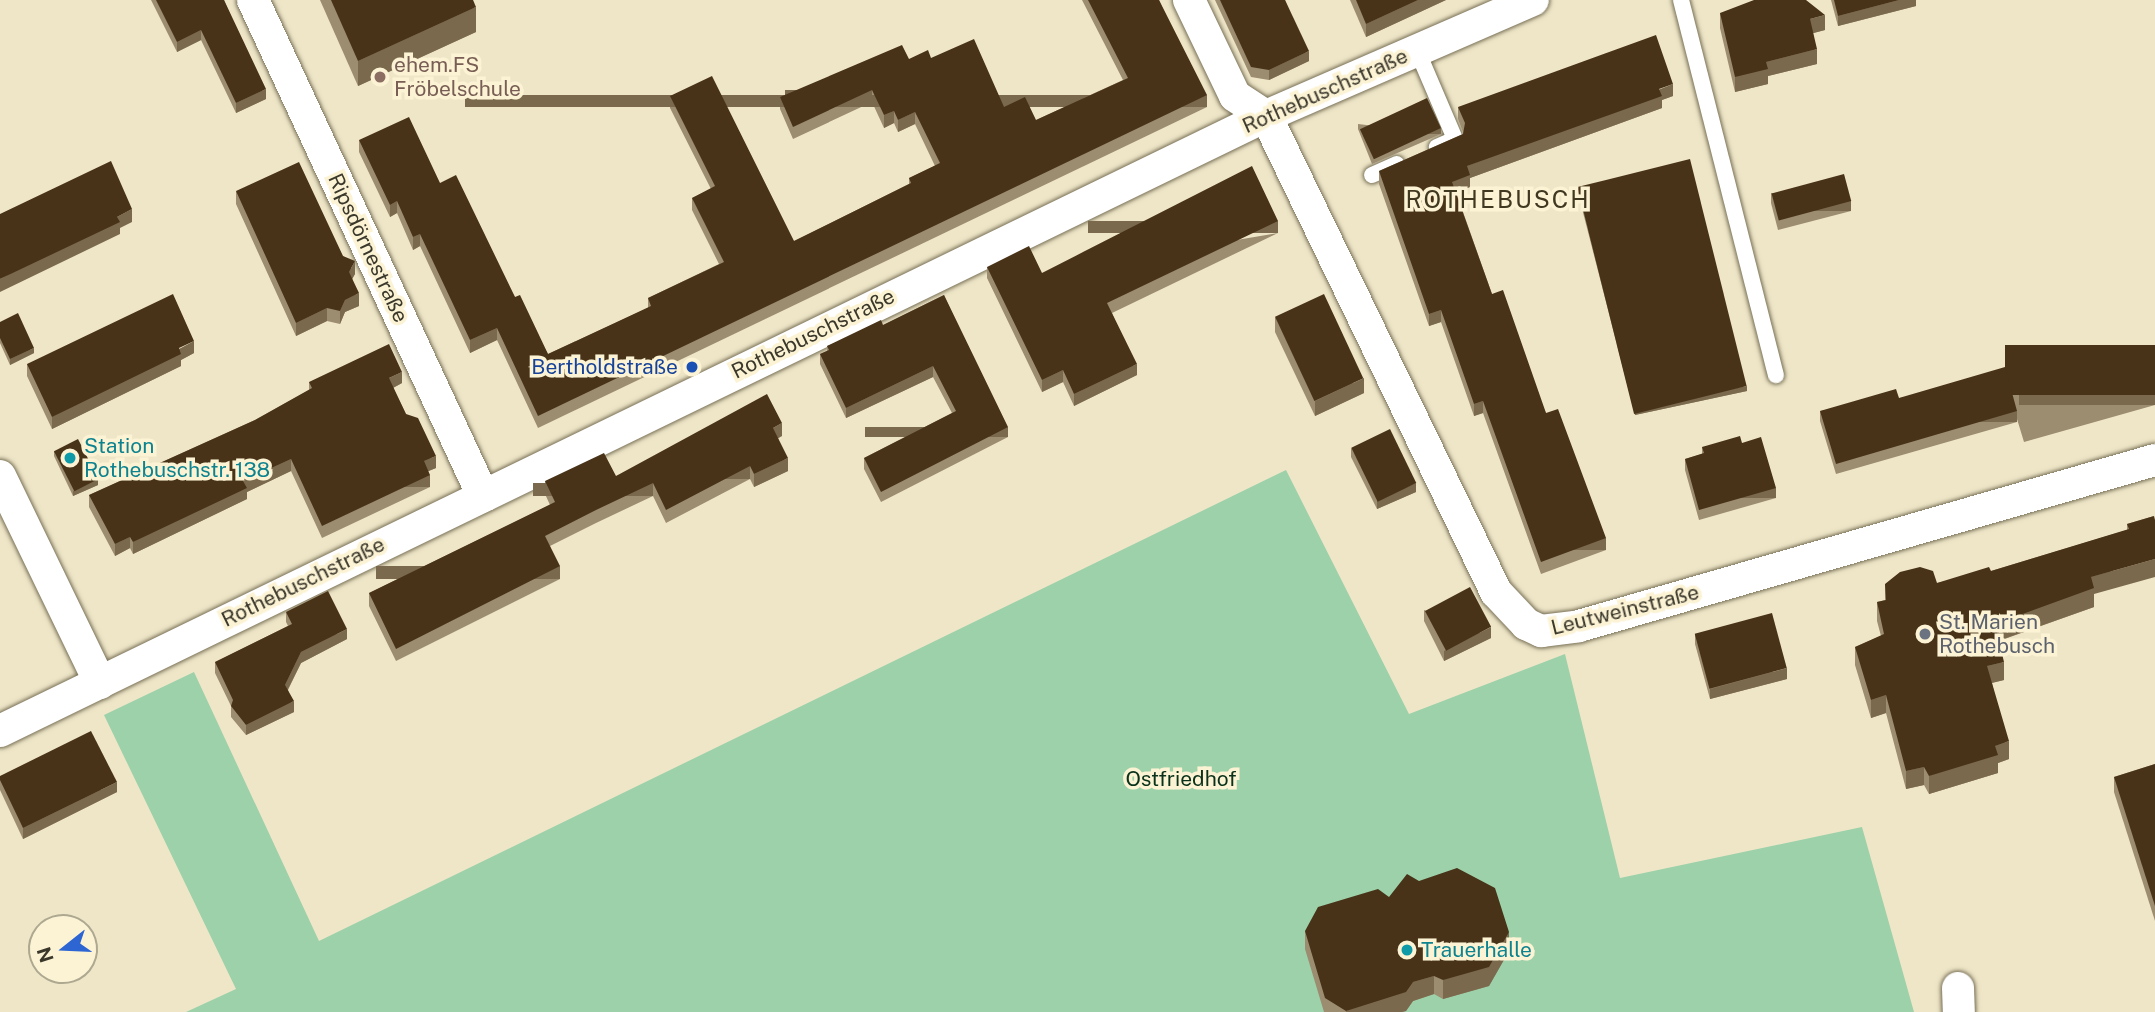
<!DOCTYPE html>
<meta charset="utf-8">
<style>
body{margin:0}
#map{position:relative;width:2155px;height:1012px;overflow:hidden;background:#efe6c8;font-family:"Public Sans",sans-serif}
div>[style]{position:absolute}
[style*='--x']{left:calc(var(--x)*1px);top:calc(var(--y)*1px);width:calc(var(--w)*1px);rotate:calc(var(--a)*1deg)}
.green>*{inset:0;background:#9cd1aa}
.roads{filter:drop-shadow(0 0 2px #787056) drop-shadow(0 0 2px #787056)}
.service>*{height:16px;margin:-8px;padding:0 8px;transform-origin:8px;border-radius:8px;background:#fff}
.minor>*{height:32px;margin:-16px;padding:0 16px;transform-origin:16px;border-radius:16px;background:#fff}
.wall>*{inset:0;background:#9c8c70}
.shaded-wall>*{inset:0;background:#7a694d;transform-origin:0 0}
.building>*{inset:0;background:#483318;transform-origin:0 0}
.dots>*{width:19px;height:19px;translate:-50% -50%;box-sizing:border-box;border:4px solid #fcf3d5;border-radius:50%}
span{translate:-50% -50%;white-space:nowrap;text-align:center;line-height:1.15;-webkit-text-stroke:7px #fcf3d5;paint-order:stroke}
.education-label{font-size:21px;color:#785e54}
.left{translate:0 -50%;text-align:left}
.street-label{font-size:21px;color:#3a372b}
.transit-label{font-size:21px;color:#164399}
.right{translate:-100% -50%;text-align:right}
.culture-label{font-size:21px;color:#0d838f}
.worship-label{font-size:21px;color:#5b616d}
.park-label{font-size:21px;color:#0a321a}
.quarter-label{font-size:24px;color:#403820;letter-spacing:2px}
.north{position:absolute;left:28px;top:914px;width:70px;height:70px;box-sizing:border-box;background:#fcf3d5;border:2px solid #aea891;border-radius:50%;rotate:252deg;font-size:19px;font-weight:700;line-height:28px;text-align:center;color:#3a372b}
.north::after{content:'';display:block;margin:auto;width:24px;height:32px;background:#2d65d3;clip-path:polygon(50% 0,100% 100%,50% 72%,0 100%)}
</style>
<div id="map">
<div class="green">
<i style="clip-path:polygon(1286px 470px,1409px 714px,1565px 654px,1620px 878px,1862px 827px,1914px 1012px,186px 1012px,236px 989px,104px 715px,194px 672px,319px 941px)"></i>
</div>
<div class="roads">
<div class="service">
<i style="--x:1681;--y:0;--w:387;--a:75.8"></i>
<i style="--x:1417;--y:50;--w:97;--a:66.9"></i>
<i style="--x:1455;--y:139;--w:20;--a:156"></i>
<i style="--x:1372;--y:175;--w:27;--a:-24"></i>
</div>
<div class="minor">
<i style="--x:253;--y:0;--w:547;--a:65.12"></i>
<i style="--x:1189;--y:0;--w:106;--a:64.4"></i>
<i style="--x:1235;--y:96;--w:37;--a:33"></i>
<i style="--x:1266;--y:116;--w:529;--a:64.21"></i>
<i style="--x:1496;--y:592;--w:44;--a:46.8"></i>
<i style="--x:1526;--y:624;--w:17;--a:25"></i>
<i style="--x:1541;--y:631;--w:38;--a:-7"></i>
<i style="--x:1579;--y:626;--w:599;--a:-16.08"></i>
<i style="--x:0;--y:476;--w:230;--a:64.2"></i>
<i style="--x:0;--y:731;--w:1407;--a:-25.91"></i>
<i style="--x:1266;--y:116;--w:291;--a:-23.5"></i>
<i style="--x:1958;--y:988;--w:24;--a:88"></i>
</div>
</div>
<div class="wall">
<i style="clip-path:polygon(151px 0,224px 0,266px 99px,236px 113px,201px 40px,177px 52px)"></i>
<i style="clip-path:polygon(320px 0,473px 0,476px 32px,358px 86px)"></i>
<i style="clip-path:polygon(1082px 0,1159px 0,1207px 107px,538px 428px,497px 340px,470px 353px,420px 246px,413px 250px,397px 213px,390px 217px,359px 152px,359px 140px,440px 183px,515px 297px,548px 354px,648px 308px,648px 298px,719px 264px,692px 210px,692px 198px,711px 189px,670px 108px,670px 96px,794px 241px,909px 184px,909px 178px,935px 166px,915px 124px,898px 132px,894px 123px,884px 128px,872px 102px,793px 139px,780px 109px,780px 97px,909px 59px,931px 58px,1004px 107px,1036px 120px,1123px 80px)"></i>
<i style="clip-path:polygon(1215px 0,1285px 0,1309px 61px,1269px 80px,1251px 77px)"></i>
<i style="clip-path:polygon(1350px 0,1446px 0,1366px 37px)"></i>
<i style="clip-path:polygon(1831px 0,1916px 0,1916px 6px,1838px 26px)"></i>
<i style="clip-path:polygon(1720px 13px,1825px 30px,1813px 33px,1817px 64px,1768px 76px,1768px 84px,1735px 92px,1720px 28px)"></i>
<i style="clip-path:polygon(1673px 96px,1662px 100px,1662px 108px,1470px 178px,1470px 187px,1456px 192px,1492px 294px,1546px 413px,1606px 550px,1541px 574px,1483px 413px,1474px 416px,1441px 322px,1429px 326px,1379px 184px,1379px 171px,1463px 134px,1463px 132px,1458px 119px,1458px 107px)"></i>
<i style="clip-path:polygon(1358px 124px,1441px 134px,1372px 164px,1358px 129px)"></i>
<i style="clip-path:polygon(1578px 188px,1747px 391px,1635px 415px,1578px 193px)"></i>
<i style="clip-path:polygon(236px 191px,343px 256px,355px 274px,352px 278px,359px 306px,345px 312px,340px 324px,327px 321px,296px 336px,236px 204px)"></i>
<i style="clip-path:polygon(1771px 193px,1851px 211px,1778px 230px,1771px 203px)"></i>
<i style="clip-path:polygon(1278px 233px,1112px 313px,1137px 375px,1074px 406px,1063px 382px,1042px 392px,987px 278px,987px 267px,1042px 273px)"></i>
<i style="clip-path:polygon(944px 295px,1008px 437px,881px 502px,864px 469px,864px 458px,952px 413px,933px 377px,846px 418px,820px 364px,820px 354px,827px 351px,827px 346px,883px 325px)"></i>
<i style="clip-path:polygon(1275px 317px,1364px 393px,1315px 416px,1275px 332px)"></i>
<i style="clip-path:polygon(0 322px,34px 353px,10px 365px,0 343px)"></i>
<i style="clip-path:polygon(2155px 345px,2155px 405px,2024px 442px,2017px 419px,2017px 422px,1836px 474px,1820px 421px,1820px 411px,1899px 398px,2011px 388px)"></i>
<i style="clip-path:polygon(194px 353px,181px 360px,181px 366px,52px 429px,27px 376px,27px 364px)"></i>
<i style="clip-path:polygon(309px 382px,402px 383px,393px 388px,406px 414px,436px 468px,428px 471px,430px 487px,322px 538px,291px 471px,247px 492px,247px 499px,133px 554px,130px 548px,115px 556px,89px 507px,89px 495px,255px 420px,309px 390px)"></i>
<i style="clip-path:polygon(782px 436px,778px 438px,788px 471px,754px 487px,750px 479px,666px 523px,653px 496px,596px 523px,550px 546px,560px 579px,396px 661px,369px 606px,369px 593px,550px 505px,545px 494px,545px 481px,616px 476px)"></i>
<i style="clip-path:polygon(1742px 443px,1776px 498px,1699px 520px,1685px 470px,1685px 459px,1702px 454px,1702px 447px)"></i>
<i style="clip-path:polygon(1351px 448px,1416px 492px,1377px 509px,1351px 457px)"></i>
<i style="clip-path:polygon(54px 451px,98px 485px,73px 496px,54px 456px)"></i>
<i style="clip-path:polygon(2154px 516px,2094px 594px,2094px 607px,1999px 641px,2004px 680px,1992px 683px,2009px 759px,1998px 763px,1998px 773px,1929px 794px,1924px 785px,1906px 789px,1886px 713px,1871px 718px,1855px 665px,1855px 647px,1881px 636px,1877px 621px,1877px 602px,1885px 600px,1885px 584px,1937px 583px,1991px 571px,2127px 530px,2127px 524px)"></i>
<i style="clip-path:polygon(1424px 610px,1491px 638px,1444px 661px,1424px 621px)"></i>
<i style="clip-path:polygon(286px 612px,347px 639px,301px 663px,288px 690px,294px 712px,246px 735px,231px 717px,231px 706px,215px 673px,215px 662px,288px 626px,286px 622px)"></i>
<i style="clip-path:polygon(1695px 634px,1787px 679px,1710px 699px,1695px 644px)"></i>
<i style="clip-path:polygon(2155px 764px,2155px 921px,2114px 792px,2114px 777px)"></i>
<i style="clip-path:polygon(0 776px,117px 792px,23px 839px,0 790px)"></i>
<i style="clip-path:polygon(1389px 897px,1509px 951px,1489px 986px,1443px 999px,1434px 994px,1413px 1001px,1406px 1011px,1402px 1012px,1324px 1012px,1305px 949px,1305px 931px)"></i>
</div>
<div class="shaded-wall">
<i style="clip-path:polygon(1418px 0,1446px 0,1366px 37px,1366px 24px)"></i>
<i style="clip-path:polygon(1899px 0,1916px 0,1916px 6px,1838px 26px,1838px 16px)"></i>
<i style="clip-path:polygon(476px 7px,476px 32px,358px 86px,358px 61px)"></i>
<i style="clip-path:polygon(1825px 15px,1825px 30px,1810px 34px,1810px 19px)"></i>
<i style="clip-path:polygon(201px 30px,201px 40px,177px 52px,177px 42px)"></i>
<i style="clip-path:polygon(1817px 49px,1817px 64px,1768px 76px,1768px 84px,1735px 92px,1735px 77px,1766px 62px)"></i>
<i style="clip-path:polygon(1309px 51px,1309px 61px,1269px 80px,1269px 70px)"></i>
<i style="clip-path:polygon(1673px 84px,1673px 96px,1662px 100px,1662px 108px,1470px 178px,1470px 187px,1452px 194px,1452px 182px,1467px 166px)"></i>
<i style="clip-path:polygon(266px 89px,266px 99px,236px 113px,236px 103px)"></i>
<i style="left:872px;top:90px;width:12px;height:87px;rotate:90deg"></i>
<i style="left:1207px;top:95px;width:12px;height:742px;rotate:90deg"></i>
<i style="clip-path:polygon(894px 111px,894px 123px,884px 128px,884px 115px)"></i>
<i style="clip-path:polygon(915px 112px,915px 124px,898px 132px,898px 120px)"></i>
<i style="left:1441px;top:128px;width:6px;height:75px;rotate:90deg"></i>
<i style="clip-path:polygon(397px 201px,397px 213px,390px 217px,390px 205px)"></i>
<i style="left:1851px;top:201px;width:10px;height:75px;rotate:90deg"></i>
<i style="clip-path:polygon(132px 209px,132px 222px,120px 228px,120px 234px,0 292px,0 279px)"></i>
<i style="left:1278px;top:221px;width:12px;height:190px;rotate:90deg"></i>
<i style="clip-path:polygon(420px 234px,420px 246px,413px 250px,413px 237px)"></i>
<i style="clip-path:polygon(355px 261px,355px 274px,349px 285px,349px 272px)"></i>
<i style="clip-path:polygon(359px 293px,359px 306px,345px 312px,340px 324px,340px 311px,345px 300px)"></i>
<i style="clip-path:polygon(327px 308px,327px 321px,296px 336px,296px 323px)"></i>
<i style="clip-path:polygon(1441px 310px,1441px 322px,1429px 326px,1429px 314px)"></i>
<i style="clip-path:polygon(497px 328px,497px 340px,470px 353px,470px 340px)"></i>
<i style="clip-path:polygon(194px 341px,194px 353px,181px 360px,181px 366px,52px 429px,52px 417px)"></i>
<i style="clip-path:polygon(34px 348px,34px 353px,10px 365px,10px 359px)"></i>
<i style="clip-path:polygon(1137px 364px,1137px 375px,1074px 406px,1074px 394px)"></i>
<i style="clip-path:polygon(933px 366px,933px 377px,846px 418px,846px 408px)"></i>
<i style="clip-path:polygon(1063px 370px,1063px 382px,1042px 392px,1042px 380px)"></i>
<i style="clip-path:polygon(402px 372px,402px 383px,389px 390px,389px 378px)"></i>
<i style="clip-path:polygon(1364px 378px,1364px 393px,1315px 416px,1315px 401px)"></i>
<i style="clip-path:polygon(1747px 386px,1747px 391px,1635px 415px,1635px 409px)"></i>
<i style="left:2155px;top:395px;width:10px;height:136px;rotate:90deg"></i>
<i style="clip-path:polygon(1483px 401px,1483px 413px,1474px 416px,1474px 404px)"></i>
<i style="left:2017px;top:411px;width:11px;height:189px;rotate:90deg"></i>
<i style="clip-path:polygon(782px 423px,782px 436px,773px 441px,773px 428px)"></i>
<i style="left:1008px;top:427px;width:10px;height:143px;rotate:90deg"></i>
<i style="clip-path:polygon(436px 456px,436px 468px,424px 473px,424px 461px)"></i>
<i style="clip-path:polygon(788px 458px,788px 471px,754px 487px,754px 474px)"></i>
<i style="clip-path:polygon(291px 459px,291px 471px,247px 492px,247px 499px,133px 554px,133px 542px,243px 481px)"></i>
<i style="left:750px;top:466px;width:13px;height:95px;rotate:90deg"></i>
<i style="left:430px;top:475px;width:12px;height:119px;rotate:90deg"></i>
<i style="clip-path:polygon(98px 479px,98px 485px,73px 496px,73px 491px)"></i>
<i style="left:653px;top:483px;width:13px;height:120px;rotate:90deg"></i>
<i style="clip-path:polygon(1416px 483px,1416px 492px,1377px 509px,1377px 500px)"></i>
<i style="left:1776px;top:488px;width:10px;height:80px;rotate:90deg"></i>
<i style="clip-path:polygon(130px 537px,130px 548px,115px 556px,115px 544px)"></i>
<i style="left:1606px;top:538px;width:12px;height:69px;rotate:90deg"></i>
<i style="clip-path:polygon(2155px 559px,2155px 577px,2094px 594px,2094px 607px,1995px 642px,1995px 624px,2091px 577px)"></i>
<i style="left:560px;top:566px;width:13px;height:184px;rotate:90deg"></i>
<i style="clip-path:polygon(1491px 627px,1491px 638px,1444px 661px,1444px 651px)"></i>
<i style="clip-path:polygon(347px 629px,347px 639px,301px 663px,285px 695px,285px 685px,301px 652px)"></i>
<i style="clip-path:polygon(2004px 662px,2004px 680px,1987px 684px,1987px 666px)"></i>
<i style="clip-path:polygon(1787px 668px,1787px 679px,1710px 699px,1710px 689px)"></i>
<i style="clip-path:polygon(1886px 695px,1886px 713px,1871px 718px,1871px 700px)"></i>
<i style="clip-path:polygon(294px 701px,294px 712px,246px 735px,246px 725px)"></i>
<i style="clip-path:polygon(2009px 741px,2009px 759px,1998px 763px,1998px 773px,1929px 794px,1929px 776px,1995px 746px)"></i>
<i style="clip-path:polygon(1924px 767px,1924px 785px,1906px 789px,1906px 771px)"></i>
<i style="clip-path:polygon(117px 782px,117px 792px,23px 839px,23px 828px)"></i>
<i style="clip-path:polygon(1509px 932px,1509px 951px,1489px 986px,1443px 999px,1443px 980px)"></i>
<i style="clip-path:polygon(1434px 976px,1434px 994px,1413px 1001px,1406px 1011px,1402px 1012px,1346px 1012px,1346px 1011px,1413px 982px)"></i>
</div>
<div class="building">
<i style="clip-path:polygon(156px 0,224px 0,266px 89px,236px 103px,201px 30px,177px 42px)"></i>
<i style="clip-path:polygon(331px 0,473px 0,476px 7px,358px 61px)"></i>
<i style="clip-path:polygon(1088px 0,1159px 0,1207px 95px,538px 416px,497px 328px,470px 340px,420px 234px,413px 237px,397px 201px,390px 205px,359px 140px,409px 117px,440px 183px,456px 175px,515px 297px,520px 295px,548px 354px,651px 306px,648px 298px,724px 262px,692px 198px,715px 186px,670px 96px,712px 76px,794px 241px,911px 183px,909px 178px,940px 163px,915px 112px,898px 120px,894px 111px,884px 115px,872px 90px,793px 127px,780px 97px,902px 45px,909px 59px,928px 50px,931px 58px,974px 39px,1004px 107px,1025px 97px,1036px 120px,1128px 78px)"></i>
<i style="clip-path:polygon(1220px 0,1285px 0,1309px 51px,1269px 70px,1251px 67px)"></i>
<i style="clip-path:polygon(1356px 0,1418px 0,1366px 24px)"></i>
<i style="clip-path:polygon(1754px 0,1806px 0,1825px 15px,1810px 19px,1817px 49px,1766px 62px,1768px 69px,1735px 77px,1720px 13px)"></i>
<i style="clip-path:polygon(1834px 0,1899px 0,1838px 16px)"></i>
<i style="clip-path:polygon(1656px 35px,1673px 84px,1659px 89px,1662px 96px,1467px 166px,1470px 175px,1452px 182px,1492px 294px,1503px 290px,1546px 413px,1558px 409px,1606px 538px,1541px 562px,1483px 401px,1474px 404px,1441px 310px,1429px 314px,1379px 171px,1463px 134px,1465px 123px,1458px 107px)"></i>
<i style="left:1427px;top:98px;width:33px;height:74px;rotate:65deg"></i>
<i style="left:1690px;top:159px;width:234px;height:116px;rotate:76deg"></i>
<i style="clip-path:polygon(111px 161px,132px 209px,117px 217px,120px 222px,0 279px,0 214px)"></i>
<i style="clip-path:polygon(299px 162px,343px 256px,355px 261px,349px 272px,359px 293px,345px 300px,340px 311px,327px 308px,296px 323px,236px 191px)"></i>
<i style="clip-path:polygon(1252px 166px,1278px 221px,1107px 303px,1137px 364px,1074px 394px,1063px 370px,1042px 380px,987px 267px,1029px 246px,1042px 273px)"></i>
<i style="left:1844px;top:174px;width:28px;height:75px;rotate:75deg"></i>
<i style="clip-path:polygon(173px 294px,194px 341px,179px 348px,181px 354px,52px 417px,27px 364px)"></i>
<i style="left:1324px;top:294px;width:93px;height:54px;rotate:65deg"></i>
<i style="clip-path:polygon(944px 295px,1008px 427px,881px 492px,864px 458px,956px 411px,933px 366px,846px 408px,820px 354px,829px 350px,827px 346px,881px 320px,883px 325px)"></i>
<i style="clip-path:polygon(18px 313px,34px 348px,10px 359px,0 338px,0 322px)"></i>
<i style="clip-path:polygon(389px 344px,402px 372px,389px 378px,406px 414px,418px 418px,436px 456px,424px 461px,430px 475px,322px 526px,291px 459px,243px 481px,247px 488px,133px 542px,130px 537px,115px 544px,89px 495px,255px 420px,312px 388px,309px 382px)"></i>
<i style="left:2155px;top:345px;width:50px;height:150px;rotate:90deg"></i>
<i style="clip-path:polygon(2005px 367px,2017px 411px,1836px 464px,1820px 411px,1896px 389px,1899px 398px)"></i>
<i style="clip-path:polygon(767px 394px,782px 423px,773px 428px,788px 458px,754px 474px,750px 466px,666px 510px,653px 483px,596px 510px,545px 536px,560px 566px,396px 649px,369px 593px,555px 502px,545px 481px,604px 453px,616px 476px)"></i>
<i style="left:1390px;top:429px;width:60px;height:43px;rotate:64deg"></i>
<i style="clip-path:polygon(1740px 436px,1742px 443px,1761px 437px,1776px 488px,1699px 510px,1685px 459px,1704px 453px,1702px 447px)"></i>
<i style="left:78px;top:439px;width:45px;height:27px;rotate:63deg"></i>
<i style="clip-path:polygon(2154px 516px,2155px 520px,2155px 559px,2091px 577px,2094px 588px,1995px 624px,2004px 662px,1987px 666px,2009px 741px,1995px 746px,1998px 755px,1929px 776px,1924px 767px,1906px 771px,1886px 695px,1871px 700px,1855px 647px,1884px 634px,1877px 602px,1886px 600px,1885px 584px,1900px 572px,1920px 567px,1933px 571px,1937px 583px,1989px 567px,1991px 571px,2129px 529px,2127px 524px)"></i>
<i style="left:1470px;top:587px;width:45px;height:51px;rotate:62deg"></i>
<i style="clip-path:polygon(328px 591px,347px 629px,301px 652px,285px 685px,294px 701px,246px 725px,231px 706px,233px 700px,215px 662px,292px 624px,286px 612px)"></i>
<i style="left:1772px;top:613px;width:57px;height:80px;rotate:75deg"></i>
<i style="clip-path:polygon(91px 731px,117px 782px,23px 828px,0 780px,0 776px)"></i>
<i style="clip-path:polygon(2155px 764px,2155px 906px,2114px 777px)"></i>
<i style="clip-path:polygon(1457px 868px,1495px 888px,1509px 932px,1489px 967px,1443px 980px,1434px 976px,1413px 982px,1406px 992px,1346px 1011px,1325px 998px,1305px 931px,1318px 907px,1378px 889px,1389px 897px,1407px 874px,1419px 881px)"></i>
</div>
<div class="dots">
<i style="left:380px;top:77px;background:#8d6e63"></i>
<i style="left:692px;top:367px;background:#1a4fb4"></i>
<i style="left:70px;top:458px;background:#0f9aa8"></i>
<i style="left:1925px;top:634px;background:#6b7280"></i>
<i style="left:1407px;top:950px;background:#0f9aa8"></i>
</div>
<div class="education-label">
<span class="left" style="left:394px;top:77px">ehem.FS<br>Fröbelschule</span>
</div>
<div class="street-label">
<span style="left:1325px;top:91px;rotate:-24deg">Rothebuschstraße</span>
<span style="left:368px;top:248px;rotate:65deg">Ripsdörnestraße</span>
<span style="left:813px;top:334px;rotate:-26deg">Rothebuschstraße</span>
<span style="left:303px;top:582px;rotate:-26deg">Rothebuschstraße</span>
<span style="left:1625px;top:610px;rotate:-14deg">Leutweinstraße</span>
</div>
<div class="transit-label">
<span class="right" style="left:678px;top:367px">Bertholdstraße</span>
</div>
<div class="culture-label">
<span class="left" style="left:84px;top:458px">Station<br>Rothebuschstr. 138</span>
<span class="left" style="left:1421px;top:950px">Trauerhalle</span>
</div>
<div class="worship-label">
<span class="left" style="left:1939px;top:634px">St. Marien<br>Rothebusch</span>
</div>
<div class="park-label">
<span style="left:1181px;top:779px">Ostfriedhof</span>
</div>
<div class="quarter-label">
<span style="left:1498px;top:200px">ROTHEBUSCH</span>
</div>
<div class="north">N</div>
</div>
